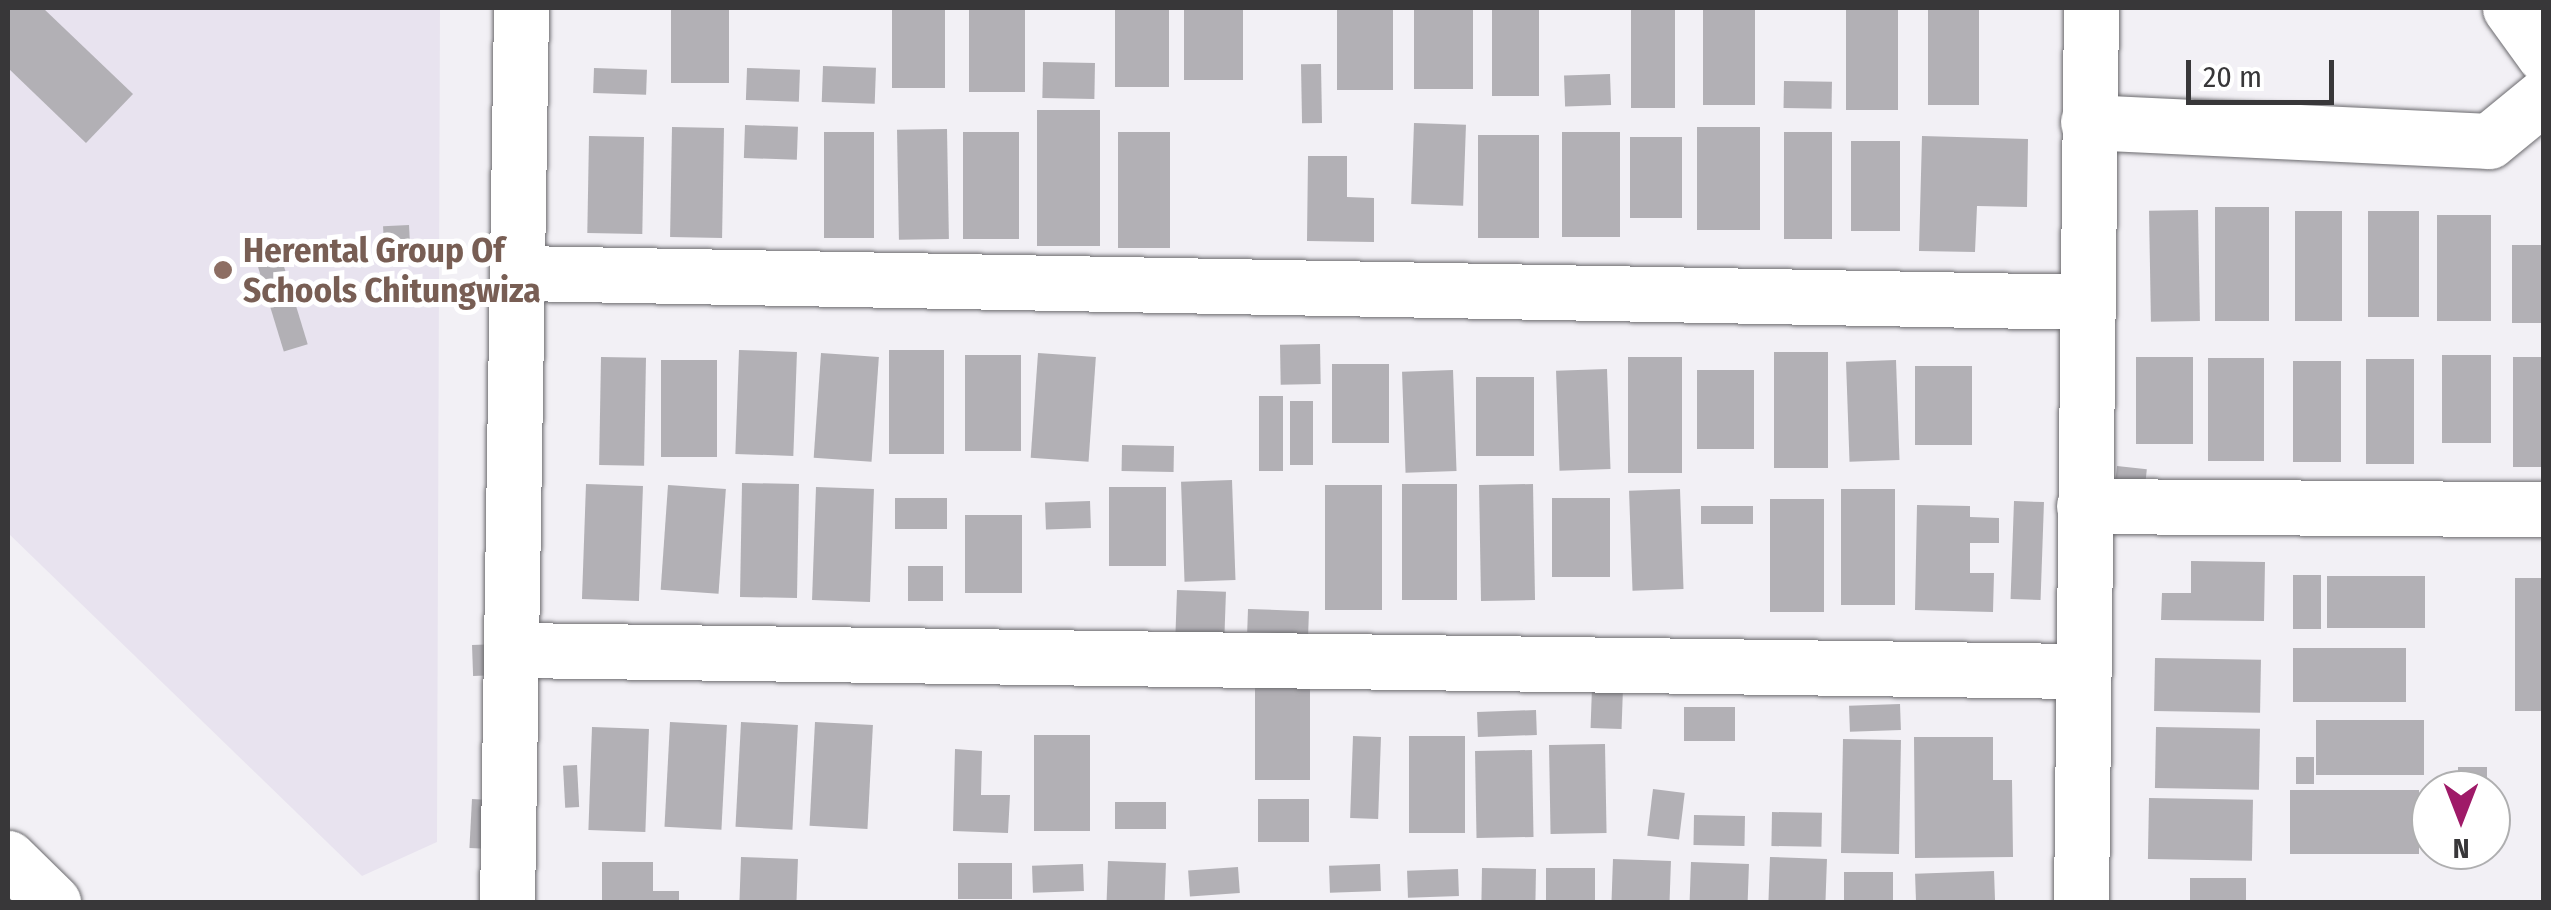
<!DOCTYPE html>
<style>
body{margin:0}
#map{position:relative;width:2551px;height:910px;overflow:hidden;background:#f2f0f5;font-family:"Fira Sans Condensed",sans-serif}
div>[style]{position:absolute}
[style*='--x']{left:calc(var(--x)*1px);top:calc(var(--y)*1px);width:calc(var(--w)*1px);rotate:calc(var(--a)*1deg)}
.built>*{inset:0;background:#e8e3ef}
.building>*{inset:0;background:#b2b0b5;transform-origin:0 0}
.roads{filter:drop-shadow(0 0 2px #6b6a6e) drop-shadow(0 0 2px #6b6a6e)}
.minor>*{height:55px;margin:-27.5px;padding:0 27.5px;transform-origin:27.5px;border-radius:27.5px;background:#fff}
.dots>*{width:28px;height:28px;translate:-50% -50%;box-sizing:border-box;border:5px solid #fff;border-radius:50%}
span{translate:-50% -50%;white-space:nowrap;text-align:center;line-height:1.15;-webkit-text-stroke:10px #fff;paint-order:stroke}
.education-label{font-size:35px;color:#785e54;font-weight:700}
.left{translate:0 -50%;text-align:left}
.frame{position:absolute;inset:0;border:10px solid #383739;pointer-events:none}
.north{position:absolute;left:2411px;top:770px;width:100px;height:100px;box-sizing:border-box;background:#fff;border:2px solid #afafb0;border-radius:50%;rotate:180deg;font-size:28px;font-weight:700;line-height:40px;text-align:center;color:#383739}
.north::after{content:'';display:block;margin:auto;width:35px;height:45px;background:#9f1a68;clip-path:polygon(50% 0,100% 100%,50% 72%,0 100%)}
.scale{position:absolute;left:2186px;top:60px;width:148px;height:45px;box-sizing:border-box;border:5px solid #383739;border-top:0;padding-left:12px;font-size:30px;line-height:35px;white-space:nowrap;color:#383739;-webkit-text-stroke:8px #fff;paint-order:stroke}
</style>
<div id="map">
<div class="built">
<i style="clip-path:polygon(8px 8px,440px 8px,437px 842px,362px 876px,8px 533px)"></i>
</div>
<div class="building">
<i style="clip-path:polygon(8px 8px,43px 8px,133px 94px,86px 143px,8px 68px)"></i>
<i style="left:671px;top:8px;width:58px;height:75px"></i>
<i style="left:892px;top:8px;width:53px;height:80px"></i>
<i style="left:969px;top:8px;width:56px;height:84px"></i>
<i style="left:1115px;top:8px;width:54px;height:79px"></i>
<i style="left:1184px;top:8px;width:59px;height:72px"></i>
<i style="left:1337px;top:8px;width:56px;height:82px"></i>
<i style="left:1414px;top:8px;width:59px;height:81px"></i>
<i style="left:1492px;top:8px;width:47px;height:88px"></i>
<i style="left:1631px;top:8px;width:44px;height:100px"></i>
<i style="left:1703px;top:8px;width:52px;height:97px"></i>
<i style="left:1846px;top:8px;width:52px;height:102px"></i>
<i style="left:1928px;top:8px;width:51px;height:97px"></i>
<i style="left:1043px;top:62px;width:52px;height:36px;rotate:1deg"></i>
<i style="left:1321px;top:64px;width:59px;height:20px;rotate:89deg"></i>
<i style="left:823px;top:66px;width:53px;height:36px;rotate:2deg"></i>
<i style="left:594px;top:68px;width:53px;height:25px;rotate:2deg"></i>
<i style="left:747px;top:68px;width:53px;height:32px;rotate:2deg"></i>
<i style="left:1610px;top:74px;width:31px;height:46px;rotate:88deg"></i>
<i style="left:1784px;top:81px;width:48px;height:27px;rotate:1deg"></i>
<i style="left:1100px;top:110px;width:136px;height:63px;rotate:90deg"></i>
<i style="left:1414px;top:123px;width:52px;height:81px;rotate:2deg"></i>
<i style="left:745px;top:125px;width:53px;height:33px;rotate:2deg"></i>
<i style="left:672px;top:127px;width:52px;height:110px;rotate:1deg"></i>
<i style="left:1697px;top:127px;width:63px;height:103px"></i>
<i style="left:947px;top:129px;width:110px;height:50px;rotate:89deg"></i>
<i style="left:824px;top:132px;width:50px;height:106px"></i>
<i style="left:963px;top:132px;width:56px;height:107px"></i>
<i style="left:1170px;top:132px;width:116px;height:52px;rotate:90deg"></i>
<i style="left:1562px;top:132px;width:58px;height:105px"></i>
<i style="left:1784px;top:132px;width:48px;height:107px"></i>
<i style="left:1478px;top:135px;width:61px;height:103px"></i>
<i style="left:589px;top:136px;width:55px;height:97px;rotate:1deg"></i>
<i style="clip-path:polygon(1922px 136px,2028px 139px,2027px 207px,1977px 206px,1975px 252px,1919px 251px)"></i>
<i style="left:1630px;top:137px;width:52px;height:81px"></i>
<i style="left:1851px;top:141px;width:49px;height:90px"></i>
<i style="clip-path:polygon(1308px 156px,1347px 156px,1347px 197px,1374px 198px,1374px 242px,1307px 241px)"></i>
<i style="left:2215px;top:207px;width:54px;height:114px"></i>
<i style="left:2198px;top:210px;width:111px;height:49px;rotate:89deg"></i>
<i style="left:2295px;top:211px;width:47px;height:110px"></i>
<i style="left:2368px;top:211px;width:51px;height:106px"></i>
<i style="left:2437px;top:215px;width:54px;height:106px"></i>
<i style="left:409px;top:225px;width:35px;height:26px;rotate:87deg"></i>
<i style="left:2512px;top:245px;width:32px;height:78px"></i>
<i style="left:282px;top:260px;width:88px;height:25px;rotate:73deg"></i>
<i style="left:1320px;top:344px;width:40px;height:40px;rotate:89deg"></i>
<i style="left:739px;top:350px;width:58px;height:104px;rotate:2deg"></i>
<i style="left:889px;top:350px;width:55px;height:104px"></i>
<i style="left:1828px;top:352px;width:116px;height:54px;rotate:90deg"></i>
<i style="left:821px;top:353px;width:58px;height:105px;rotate:4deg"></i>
<i style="left:1038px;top:353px;width:58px;height:105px;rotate:4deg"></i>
<i style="left:965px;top:355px;width:56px;height:96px"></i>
<i style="left:2442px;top:355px;width:49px;height:88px"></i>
<i style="left:601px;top:357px;width:45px;height:108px;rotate:1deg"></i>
<i style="left:1628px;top:357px;width:54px;height:116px"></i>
<i style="left:2136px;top:357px;width:57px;height:87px"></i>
<i style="left:2513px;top:357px;width:31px;height:110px"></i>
<i style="left:2264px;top:358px;width:103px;height:56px;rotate:90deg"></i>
<i style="left:2366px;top:359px;width:48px;height:105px"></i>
<i style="left:661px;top:360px;width:56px;height:97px"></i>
<i style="left:1896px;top:360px;width:100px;height:50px;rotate:88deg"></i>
<i style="left:2293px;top:361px;width:48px;height:101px"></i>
<i style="left:1332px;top:364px;width:57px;height:79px"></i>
<i style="left:1915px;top:366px;width:57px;height:79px"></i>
<i style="left:1607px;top:369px;width:100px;height:51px;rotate:88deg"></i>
<i style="left:1453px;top:370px;width:101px;height:51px;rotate:88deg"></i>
<i style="left:1697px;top:370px;width:57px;height:79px"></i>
<i style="left:1476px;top:377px;width:58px;height:79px"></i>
<i style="left:1259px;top:396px;width:24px;height:75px"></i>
<i style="left:1290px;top:401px;width:23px;height:64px"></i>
<i style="left:1122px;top:445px;width:52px;height:26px;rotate:1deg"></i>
<i style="left:2117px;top:466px;width:30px;height:26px;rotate:6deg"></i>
<i style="left:1232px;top:480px;width:100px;height:51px;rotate:88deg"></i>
<i style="left:742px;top:483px;width:57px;height:114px;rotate:1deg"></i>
<i style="left:586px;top:484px;width:57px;height:115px;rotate:2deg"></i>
<i style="left:1457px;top:484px;width:116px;height:55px;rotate:90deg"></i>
<i style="left:1533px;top:484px;width:116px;height:54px;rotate:89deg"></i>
<i style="left:668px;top:485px;width:58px;height:105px;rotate:4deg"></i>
<i style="left:1382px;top:485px;width:125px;height:57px;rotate:90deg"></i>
<i style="left:816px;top:487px;width:58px;height:113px;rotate:2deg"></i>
<i style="left:1109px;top:487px;width:57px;height:79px"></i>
<i style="left:1680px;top:489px;width:100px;height:51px;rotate:88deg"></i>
<i style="left:1841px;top:489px;width:54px;height:116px"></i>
<i style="left:895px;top:498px;width:52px;height:31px"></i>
<i style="left:1552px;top:498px;width:58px;height:79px"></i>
<i style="left:1770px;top:499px;width:54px;height:113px"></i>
<i style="left:1090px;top:501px;width:27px;height:45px;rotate:88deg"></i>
<i style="left:2014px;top:501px;width:30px;height:98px;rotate:2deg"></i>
<i style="clip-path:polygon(1917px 505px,1970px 506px,1970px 517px,1999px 518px,1999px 543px,1970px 543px,1970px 573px,1994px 573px,1993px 612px,1915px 610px)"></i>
<i style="left:1701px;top:506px;width:52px;height:18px"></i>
<i style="left:965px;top:515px;width:57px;height:78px"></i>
<i style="clip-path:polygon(2191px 561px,2265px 562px,2264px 621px,2161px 620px,2162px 593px,2191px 593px)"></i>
<i style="left:943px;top:566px;width:35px;height:35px;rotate:90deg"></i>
<i style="left:2293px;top:575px;width:28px;height:54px"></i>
<i style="left:2425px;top:576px;width:52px;height:98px;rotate:90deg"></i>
<i style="left:2515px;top:578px;width:29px;height:133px"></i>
<i style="left:1177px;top:590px;width:49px;height:48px;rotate:2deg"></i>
<i style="left:1248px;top:609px;width:61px;height:23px;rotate:2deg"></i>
<i style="left:499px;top:644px;width:31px;height:27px;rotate:88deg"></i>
<i style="left:2406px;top:648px;width:54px;height:113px;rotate:90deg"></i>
<i style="left:2155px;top:658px;width:106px;height:53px;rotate:1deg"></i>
<i style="left:1255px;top:684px;width:55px;height:96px"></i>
<i style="left:1592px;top:687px;width:31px;height:41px;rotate:2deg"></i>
<i style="left:1900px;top:704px;width:26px;height:51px;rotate:88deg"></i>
<i style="left:1684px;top:707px;width:51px;height:34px"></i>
<i style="left:1536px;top:710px;width:25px;height:59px;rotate:88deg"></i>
<i style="left:2316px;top:720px;width:108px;height:55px"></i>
<i style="left:670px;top:722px;width:57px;height:105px;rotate:3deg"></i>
<i style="left:741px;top:722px;width:57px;height:105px;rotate:3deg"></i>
<i style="left:815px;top:722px;width:58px;height:104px;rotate:3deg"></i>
<i style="left:592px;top:727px;width:57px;height:103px;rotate:2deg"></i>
<i style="left:2156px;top:727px;width:104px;height:61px;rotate:1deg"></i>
<i style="left:1034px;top:735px;width:56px;height:96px"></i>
<i style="left:1353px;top:736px;width:28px;height:82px;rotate:2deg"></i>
<i style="left:1409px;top:736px;width:56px;height:97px"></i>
<i style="clip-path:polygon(1914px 737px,1993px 737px,1993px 780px,2012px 780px,2013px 857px,1915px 858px)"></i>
<i style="left:1843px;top:739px;width:58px;height:114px;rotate:1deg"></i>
<i style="left:1605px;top:744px;width:89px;height:56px;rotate:89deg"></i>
<i style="clip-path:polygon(955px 749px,982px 751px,981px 795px,1010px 795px,1008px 833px,953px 831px)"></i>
<i style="left:1532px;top:750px;width:87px;height:57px;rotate:89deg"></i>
<i style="left:2296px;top:757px;width:18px;height:27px"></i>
<i style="left:577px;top:765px;width:42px;height:14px;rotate:87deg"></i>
<i style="left:2458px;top:767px;width:29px;height:23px"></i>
<i style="left:1653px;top:789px;width:32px;height:47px;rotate:7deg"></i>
<i style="left:2419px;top:790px;width:64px;height:129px;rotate:90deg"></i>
<i style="left:2149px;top:798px;width:104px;height:61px;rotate:1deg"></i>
<i style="left:472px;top:799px;width:22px;height:49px;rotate:3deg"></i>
<i style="left:1258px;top:799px;width:51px;height:43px"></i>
<i style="left:1166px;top:802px;width:27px;height:51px;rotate:90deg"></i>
<i style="left:1772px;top:812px;width:50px;height:34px;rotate:1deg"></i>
<i style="left:1694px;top:815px;width:51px;height:30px;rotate:1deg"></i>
<i style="left:741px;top:857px;width:57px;height:45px;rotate:2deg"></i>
<i style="left:1770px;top:857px;width:57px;height:45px;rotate:2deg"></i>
<i style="left:1613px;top:859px;width:58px;height:43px;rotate:2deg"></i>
<i style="left:1108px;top:861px;width:58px;height:41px;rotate:2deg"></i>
<i style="clip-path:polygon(602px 862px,653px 862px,653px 891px,679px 891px,679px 902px,602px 902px)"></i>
<i style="left:1691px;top:862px;width:58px;height:40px;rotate:2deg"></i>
<i style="left:958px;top:863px;width:54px;height:36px"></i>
<i style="left:1083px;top:864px;width:27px;height:51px;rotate:88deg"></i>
<i style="left:1380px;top:864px;width:27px;height:51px;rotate:88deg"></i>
<i style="left:1238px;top:867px;width:26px;height:50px;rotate:86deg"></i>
<i style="left:1482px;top:868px;width:54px;height:34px;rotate:1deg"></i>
<i style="left:1546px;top:868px;width:49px;height:34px"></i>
<i style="left:1458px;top:869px;width:27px;height:51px;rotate:88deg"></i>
<i style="left:1994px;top:871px;width:31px;height:79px;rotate:88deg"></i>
<i style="left:1893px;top:872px;width:30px;height:49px;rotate:90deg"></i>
<i style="left:2190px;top:878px;width:56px;height:24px"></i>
</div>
<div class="roads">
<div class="minor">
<i style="--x:2510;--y:8;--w:58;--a:54.1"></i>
<i style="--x:2088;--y:122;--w:401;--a:2.7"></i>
<i style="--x:2489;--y:141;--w:71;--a:-39.3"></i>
<i style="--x:521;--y:273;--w:1563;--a:1.06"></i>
<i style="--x:2084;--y:506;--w:460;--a:0.4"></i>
<i style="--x:515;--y:650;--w:1567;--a:0.77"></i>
<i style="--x:8;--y:858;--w:63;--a:44.4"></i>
<i style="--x:507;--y:902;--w:894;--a:-89.1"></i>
<i style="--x:2081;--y:902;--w:894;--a:-89.36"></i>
</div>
</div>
<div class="dots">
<i style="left:223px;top:270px;background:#8d6e63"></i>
</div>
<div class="education-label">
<span class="left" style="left:243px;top:270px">Herental Group Of<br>Schools Chitungwiza</span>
</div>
<div class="frame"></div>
<div class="north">N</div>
<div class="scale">20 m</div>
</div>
